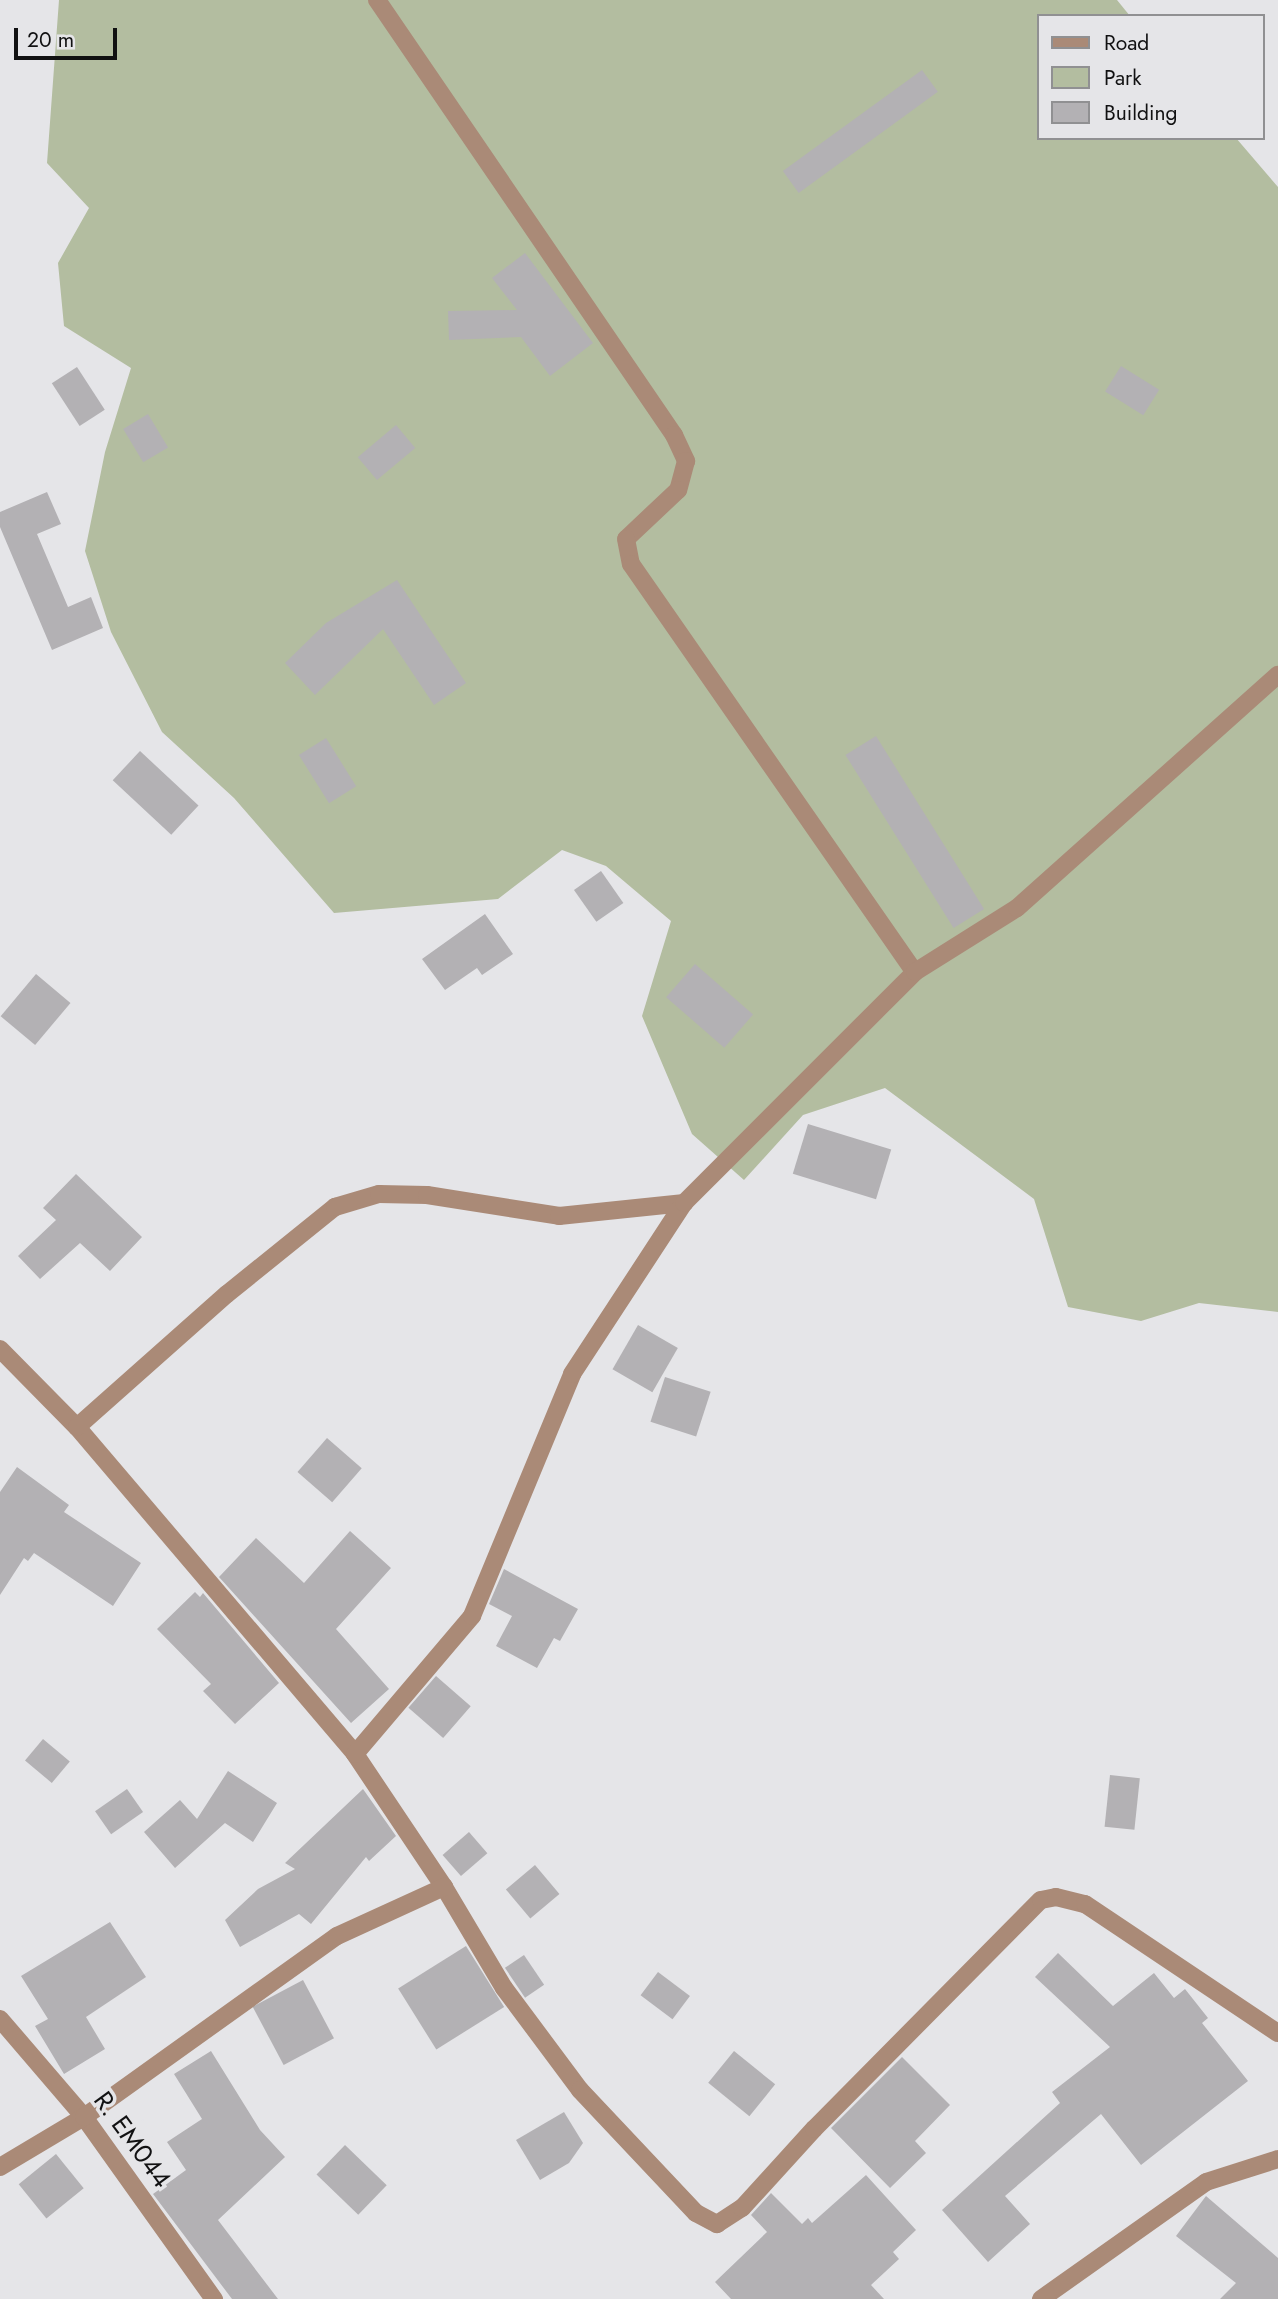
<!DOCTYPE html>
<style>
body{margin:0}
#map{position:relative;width:1278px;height:2299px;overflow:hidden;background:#e5e5e8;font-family:Jost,sans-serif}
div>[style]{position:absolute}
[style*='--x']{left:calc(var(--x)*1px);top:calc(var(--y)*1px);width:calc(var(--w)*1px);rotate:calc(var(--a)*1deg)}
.green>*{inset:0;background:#b3bda0}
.building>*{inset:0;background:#b3b1b4;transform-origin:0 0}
.street>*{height:18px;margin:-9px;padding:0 9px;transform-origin:9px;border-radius:9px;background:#aa8a77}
span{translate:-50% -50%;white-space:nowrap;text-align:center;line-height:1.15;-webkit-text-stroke:7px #e5e5e8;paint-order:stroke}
.street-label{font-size:26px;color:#111112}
.legend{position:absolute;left:1037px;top:14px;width:228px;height:126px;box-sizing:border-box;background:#e5e5e8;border:2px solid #909092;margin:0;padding:9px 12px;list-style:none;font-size:21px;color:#111112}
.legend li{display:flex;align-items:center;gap:14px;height:35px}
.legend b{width:35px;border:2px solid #909092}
.scale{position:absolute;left:14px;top:28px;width:103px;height:32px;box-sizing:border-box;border:4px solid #111112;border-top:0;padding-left:9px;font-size:21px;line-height:24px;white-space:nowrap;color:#111112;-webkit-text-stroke:5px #e5e5e8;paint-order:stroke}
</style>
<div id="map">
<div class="green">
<i style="clip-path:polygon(59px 0,1117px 0,1130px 16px,1038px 16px,1038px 138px,1236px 138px,1278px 187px,1278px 1312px,1199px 1303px,1141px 1321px,1068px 1307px,1034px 1199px,885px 1088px,803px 1115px,744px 1180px,692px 1134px,642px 1016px,671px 921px,606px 866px,562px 850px,498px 899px,334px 913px,234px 798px,162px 732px,111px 632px,85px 551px,105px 452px,131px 368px,64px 326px,58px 263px,89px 208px,47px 163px)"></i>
</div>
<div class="building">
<i style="left:922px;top:70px;width:27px;height:172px;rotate:54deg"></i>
<i style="clip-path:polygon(525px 253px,593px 343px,550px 376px,521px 337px,449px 340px,448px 311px,517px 310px,492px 278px)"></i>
<i style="left:1121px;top:366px;width:45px;height:30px;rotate:32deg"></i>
<i style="left:77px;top:367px;width:51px;height:30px;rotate:57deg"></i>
<i style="left:148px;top:414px;width:39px;height:29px;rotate:59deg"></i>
<i style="left:396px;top:425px;width:30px;height:50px;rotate:50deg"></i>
<i style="clip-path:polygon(47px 492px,61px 524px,37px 534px,68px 607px,91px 597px,103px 628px,52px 650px,0 527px,0 512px)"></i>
<i style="clip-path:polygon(397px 580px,466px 683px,434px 705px,383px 629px,315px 695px,285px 663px,326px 623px)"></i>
<i style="left:876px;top:736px;width:204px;height:36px;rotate:58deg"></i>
<i style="left:326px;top:738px;width:57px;height:32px;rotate:58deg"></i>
<i style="left:140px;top:751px;width:80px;height:40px;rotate:43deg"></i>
<i style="left:601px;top:871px;width:39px;height:33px;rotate:55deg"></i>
<i style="clip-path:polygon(485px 914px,513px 954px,482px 975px,477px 968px,445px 990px,422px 959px)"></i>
<i style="left:695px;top:964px;width:77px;height:44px;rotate:41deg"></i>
<i style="left:36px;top:974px;width:45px;height:55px;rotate:40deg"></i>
<i style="left:808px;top:1124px;width:87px;height:52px;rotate:17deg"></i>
<i style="clip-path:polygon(76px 1174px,142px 1237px,110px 1271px,80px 1243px,40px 1279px,18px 1256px,56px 1220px,43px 1208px)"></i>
<i style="left:638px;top:1325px;width:46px;height:51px;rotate:30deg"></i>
<i style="left:665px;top:1377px;width:48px;height:47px;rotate:18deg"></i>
<i style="left:327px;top:1438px;width:46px;height:45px;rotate:41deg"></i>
<i style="clip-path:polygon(17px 1467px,69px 1505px,64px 1512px,141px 1563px,113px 1606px,34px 1553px,28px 1561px,24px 1558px,0 1595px,0 1492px)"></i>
<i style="clip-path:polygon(350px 1531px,391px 1568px,336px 1629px,389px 1689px,351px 1723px,219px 1577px,256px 1538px,304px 1583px)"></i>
<i style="clip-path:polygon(504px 1569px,578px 1609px,560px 1641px,554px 1638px,537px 1668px,496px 1646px,512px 1616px,489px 1604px)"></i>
<i style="clip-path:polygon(195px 1592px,200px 1597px,203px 1593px,279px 1683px,235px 1724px,203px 1691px,211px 1684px,157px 1629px)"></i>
<i style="left:436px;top:1676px;width:46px;height:42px;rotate:41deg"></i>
<i style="left:43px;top:1739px;width:35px;height:28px;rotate:40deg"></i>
<i style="clip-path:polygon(228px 1771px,277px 1803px,253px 1842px,225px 1823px,175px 1868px,144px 1832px,180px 1800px,197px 1819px)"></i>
<i style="left:1110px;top:1775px;width:30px;height:52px;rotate:6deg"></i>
<i style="left:127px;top:1789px;width:28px;height:39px;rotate:55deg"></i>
<i style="clip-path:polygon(363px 1789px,396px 1836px,369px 1861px,366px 1857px,311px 1924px,299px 1914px,240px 1947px,225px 1920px,258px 1889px,295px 1869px,285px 1863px)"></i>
<i style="left:469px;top:1832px;width:28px;height:35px;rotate:49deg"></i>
<i style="left:535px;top:1865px;width:38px;height:38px;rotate:50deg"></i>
<i style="clip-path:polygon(110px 1922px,146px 1977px,86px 2017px,105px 2049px,64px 2074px,35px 2026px,48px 2019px,21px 1976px)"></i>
<i style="left:466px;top:1946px;width:72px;height:80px;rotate:58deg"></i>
<i style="clip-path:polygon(1058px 1953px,1113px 2006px,1154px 1973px,1174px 1998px,1185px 1989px,1208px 2018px,1202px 2023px,1248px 2081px,1141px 2165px,1101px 2114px,1005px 2196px,1030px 2224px,988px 2262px,942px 2210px,1060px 2103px,1052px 2092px,1110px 2047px,1035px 1977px)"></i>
<i style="left:524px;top:1955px;width:36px;height:23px;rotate:56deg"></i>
<i style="left:658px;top:1972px;width:40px;height:29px;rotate:37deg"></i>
<i style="left:303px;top:1980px;width:66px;height:57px;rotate:62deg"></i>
<i style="clip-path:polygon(211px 2051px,260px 2130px,285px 2157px,218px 2220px,278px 2299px,232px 2299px,153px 2194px,186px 2170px,167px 2142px,202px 2119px,174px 2074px)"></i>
<i style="left:734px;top:2051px;width:53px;height:41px;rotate:39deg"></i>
<i style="clip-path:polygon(902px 2057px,950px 2105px,915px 2141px,926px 2153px,890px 2188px,831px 2128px)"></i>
<i style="clip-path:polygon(564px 2112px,583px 2143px,569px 2163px,540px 2180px,516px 2140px)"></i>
<i style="left:345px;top:2145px;width:58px;height:41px;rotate:44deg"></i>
<i style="left:56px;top:2154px;width:44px;height:48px;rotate:51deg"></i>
<i style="clip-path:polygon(866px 2175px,916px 2230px,893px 2252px,899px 2259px,871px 2285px,884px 2299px,731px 2299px,715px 2282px,767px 2232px,751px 2215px,771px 2193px,802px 2224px,808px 2218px,812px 2223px)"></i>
<i style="clip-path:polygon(1206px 2196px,1278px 2258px,1278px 2299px,1220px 2299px,1236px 2283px,1176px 2236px)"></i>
</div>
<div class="street">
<i style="--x:377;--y:0;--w:527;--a:55.68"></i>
<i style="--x:674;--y:435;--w:29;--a:65"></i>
<i style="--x:686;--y:461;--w:30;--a:105"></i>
<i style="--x:678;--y:490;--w:71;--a:136.7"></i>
<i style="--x:626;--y:539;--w:25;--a:79"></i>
<i style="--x:631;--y:564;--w:497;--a:55.2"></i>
<i style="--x:0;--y:1349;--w:110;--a:45.4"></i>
<i style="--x:77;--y:1427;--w:429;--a:49.6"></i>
<i style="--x:355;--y:1754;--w:160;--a:56.2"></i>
<i style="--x:444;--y:1887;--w:117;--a:59.3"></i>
<i style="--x:504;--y:1988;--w:127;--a:53.3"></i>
<i style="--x:580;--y:2090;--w:169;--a:46.7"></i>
<i style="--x:696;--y:2213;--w:24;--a:28"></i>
<i style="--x:717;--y:2224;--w:30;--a:-33"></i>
<i style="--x:742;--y:2208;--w:107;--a:-47.7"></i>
<i style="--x:814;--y:2129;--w:322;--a:-45.3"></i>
<i style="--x:1041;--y:1900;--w:15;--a:-11"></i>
<i style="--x:1056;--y:1897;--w:30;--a:14"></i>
<i style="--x:1085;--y:1904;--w:232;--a:33.8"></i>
<i style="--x:77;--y:1427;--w:200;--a:-41.6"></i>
<i style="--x:227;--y:1294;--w:139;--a:-38.9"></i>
<i style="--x:335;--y:1207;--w:46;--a:-16.5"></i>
<i style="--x:379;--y:1194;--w:48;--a:1.2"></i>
<i style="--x:427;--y:1195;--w:134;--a:9"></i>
<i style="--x:559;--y:1216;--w:126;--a:-5.9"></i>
<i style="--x:355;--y:1754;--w:181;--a:-49.7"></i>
<i style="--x:472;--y:1616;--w:262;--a:-67.5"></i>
<i style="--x:572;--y:1374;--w:204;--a:-56.8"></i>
<i style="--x:684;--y:1203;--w:327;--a:-45"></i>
<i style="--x:915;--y:972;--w:120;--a:-32.1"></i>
<i style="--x:1017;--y:908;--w:350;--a:-41.8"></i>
<i style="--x:0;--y:2019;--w:129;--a:49.4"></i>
<i style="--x:84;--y:2117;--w:224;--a:54.5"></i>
<i style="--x:0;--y:2167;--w:98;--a:-30.8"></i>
<i style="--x:84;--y:2117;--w:311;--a:-35.6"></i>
<i style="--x:337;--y:1936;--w:118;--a:-24.6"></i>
<i style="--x:1041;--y:2299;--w:202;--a:-35.3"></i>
<i style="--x:1206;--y:2182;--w:76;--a:-17.7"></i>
</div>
<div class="street-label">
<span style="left:132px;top:2140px;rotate:54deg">R. EM044</span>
</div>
<ul class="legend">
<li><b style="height:9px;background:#aa8a77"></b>Road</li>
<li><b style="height:19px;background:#b3bda0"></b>Park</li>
<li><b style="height:19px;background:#b3b1b4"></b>Building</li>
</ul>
<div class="scale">20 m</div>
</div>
